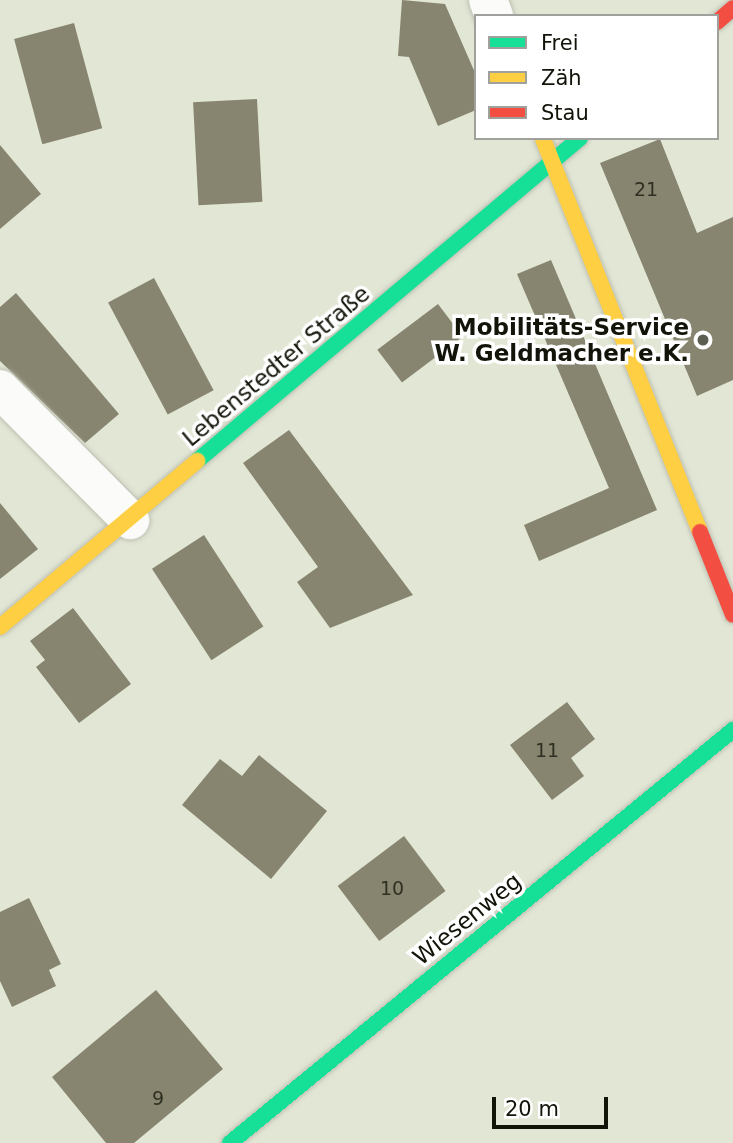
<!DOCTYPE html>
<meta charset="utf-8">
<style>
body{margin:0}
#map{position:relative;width:733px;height:1143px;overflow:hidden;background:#e2e6d5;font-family:"DejaVu Sans",sans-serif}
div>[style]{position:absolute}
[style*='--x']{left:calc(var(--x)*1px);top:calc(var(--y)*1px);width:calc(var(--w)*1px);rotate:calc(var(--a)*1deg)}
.building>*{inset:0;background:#878570;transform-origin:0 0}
.roads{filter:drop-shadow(0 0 2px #bdc0b2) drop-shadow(0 0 2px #bdc0b2)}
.street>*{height:38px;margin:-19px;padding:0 19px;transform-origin:19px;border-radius:19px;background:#fbfbf9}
.fast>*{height:16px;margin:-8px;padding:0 8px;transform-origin:8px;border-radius:8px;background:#16e098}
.slow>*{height:16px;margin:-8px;padding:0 8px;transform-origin:8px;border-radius:8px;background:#ffcf43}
.jam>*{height:16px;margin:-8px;padding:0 8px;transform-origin:8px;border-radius:8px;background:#f24e42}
.dots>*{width:19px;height:19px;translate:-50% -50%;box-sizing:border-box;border:4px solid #fff;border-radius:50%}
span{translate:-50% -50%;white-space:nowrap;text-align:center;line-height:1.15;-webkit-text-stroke:7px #fff;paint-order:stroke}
.number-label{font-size:19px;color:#2f3023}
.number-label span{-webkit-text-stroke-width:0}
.poi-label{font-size:23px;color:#121409;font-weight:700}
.right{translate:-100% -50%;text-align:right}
.street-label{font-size:23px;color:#121409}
.legend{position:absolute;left:474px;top:14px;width:245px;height:126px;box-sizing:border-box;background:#fff;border:2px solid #a0a19d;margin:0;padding:9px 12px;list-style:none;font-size:21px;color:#121409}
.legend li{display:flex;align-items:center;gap:14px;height:35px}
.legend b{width:35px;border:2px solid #a0a19d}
.scale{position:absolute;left:492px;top:1097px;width:116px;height:32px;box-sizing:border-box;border:4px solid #121409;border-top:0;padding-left:9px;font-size:21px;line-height:24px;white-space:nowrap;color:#121409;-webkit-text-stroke:5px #fff;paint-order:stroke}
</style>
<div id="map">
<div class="building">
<i style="clip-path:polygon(402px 0,445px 4px,476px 75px,476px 110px,438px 126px,409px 57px,398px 56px)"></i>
<i style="left:74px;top:23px;width:109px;height:62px;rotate:75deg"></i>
<i style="left:257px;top:99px;width:103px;height:64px;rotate:87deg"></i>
<i style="clip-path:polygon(660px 139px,697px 233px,733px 217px,733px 380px,697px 396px,600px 163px)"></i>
<i style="clip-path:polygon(0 145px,41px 194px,0 229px)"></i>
<i style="clip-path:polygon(551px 260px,657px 510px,539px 561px,524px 525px,609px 488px,517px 274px)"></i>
<i style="left:154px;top:278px;width:127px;height:52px;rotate:62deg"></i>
<i style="clip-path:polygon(16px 293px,119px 414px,85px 443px,0 361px,0 307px)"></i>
<i style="left:438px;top:304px;width:41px;height:76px;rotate:53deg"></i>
<i style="clip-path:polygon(289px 430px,413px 595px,330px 628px,297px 582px,318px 567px,243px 463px)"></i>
<i style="clip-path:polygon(0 503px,38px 549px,0 579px)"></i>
<i style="left:204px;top:535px;width:109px;height:62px;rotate:57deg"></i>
<i style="clip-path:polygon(73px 608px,131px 684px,79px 723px,36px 667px,45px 660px,30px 641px)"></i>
<i style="clip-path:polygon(567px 702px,595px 739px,571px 758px,584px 776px,552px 800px,510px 745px)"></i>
<i style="clip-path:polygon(259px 755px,327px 811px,271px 879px,182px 805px,220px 759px,242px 776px)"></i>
<i style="left:404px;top:836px;width:69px;height:83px;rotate:53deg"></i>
<i style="clip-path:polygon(29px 898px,61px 964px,49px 970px,56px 986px,12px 1007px,0 981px,0 912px)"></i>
<i style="clip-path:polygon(156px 990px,223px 1069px,134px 1143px,106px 1143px,52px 1077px)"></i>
</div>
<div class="roads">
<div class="street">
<i style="--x:488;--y:0;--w:17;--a:69"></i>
<i style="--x:0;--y:389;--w:185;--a:45.2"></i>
</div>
<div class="fast">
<i style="--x:197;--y:461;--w:501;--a:-40.14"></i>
<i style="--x:230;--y:1143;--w:651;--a:-39.39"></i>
</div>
<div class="slow">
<i style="--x:543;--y:139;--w:423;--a:68.2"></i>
<i style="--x:0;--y:627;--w:258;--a:-40.1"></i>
</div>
<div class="jam">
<i style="--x:717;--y:22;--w:21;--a:-41"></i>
<i style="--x:700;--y:532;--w:89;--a:68.3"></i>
</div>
</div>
<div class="dots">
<i style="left:703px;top:340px;background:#5b5e50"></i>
</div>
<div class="number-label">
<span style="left:646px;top:190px">21</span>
<span style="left:547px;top:751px">11</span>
<span style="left:392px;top:889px">10</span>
<span style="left:158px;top:1099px">9</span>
</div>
<div class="poi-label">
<span class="right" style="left:689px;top:340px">Mobilitäts-Service<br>W. Geldmacher e.K.</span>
</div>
<div class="street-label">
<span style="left:276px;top:366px;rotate:-40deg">Lebenstedter Straße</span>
<span style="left:467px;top:919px;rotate:-39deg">Wiesenweg</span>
</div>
<ul class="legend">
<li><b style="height:9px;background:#16e098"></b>Frei</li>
<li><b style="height:9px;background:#ffcf43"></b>Zäh</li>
<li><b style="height:9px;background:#f24e42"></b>Stau</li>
</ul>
<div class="scale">20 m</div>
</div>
